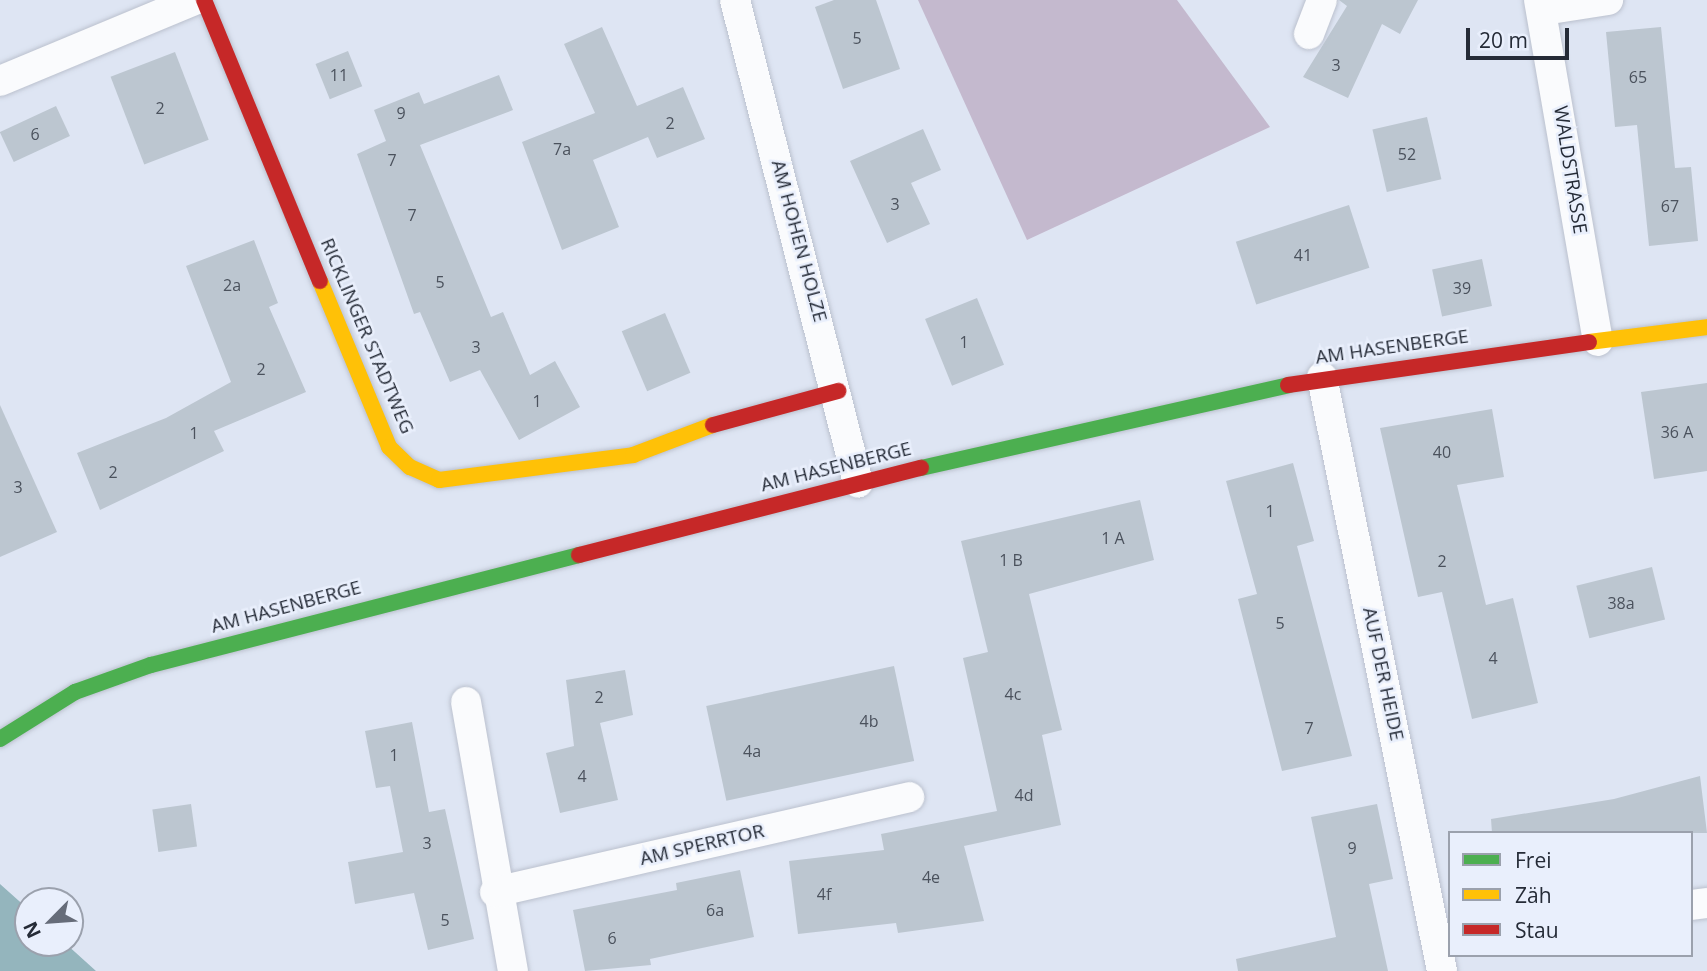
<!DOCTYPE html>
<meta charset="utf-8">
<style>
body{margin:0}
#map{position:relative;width:1707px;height:971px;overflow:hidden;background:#dee5f3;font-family:"Open Sans",sans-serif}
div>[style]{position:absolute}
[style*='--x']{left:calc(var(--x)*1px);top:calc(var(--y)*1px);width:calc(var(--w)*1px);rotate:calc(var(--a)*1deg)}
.forest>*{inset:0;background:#c4b9ce}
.water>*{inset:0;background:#94b5bd}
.building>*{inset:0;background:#bcc6d0;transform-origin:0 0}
.roads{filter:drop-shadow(0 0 2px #bbc1ce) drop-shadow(0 0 2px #bbc1ce)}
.street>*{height:30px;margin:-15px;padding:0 15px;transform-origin:15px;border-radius:15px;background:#fafbfd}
.fast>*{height:16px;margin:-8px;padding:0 8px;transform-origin:8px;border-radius:8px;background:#4caf50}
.slow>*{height:16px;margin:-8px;padding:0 8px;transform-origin:8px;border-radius:8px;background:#ffc107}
.jam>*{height:16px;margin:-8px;padding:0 8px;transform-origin:8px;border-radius:8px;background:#c62828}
span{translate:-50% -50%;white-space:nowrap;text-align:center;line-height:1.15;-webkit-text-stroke:5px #e9effc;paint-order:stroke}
.number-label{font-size:16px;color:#4b525d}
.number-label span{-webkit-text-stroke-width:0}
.street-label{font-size:19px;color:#252b37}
.legend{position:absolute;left:1448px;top:831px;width:245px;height:126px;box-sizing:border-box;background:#e9effc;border:2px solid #9ba1ad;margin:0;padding:9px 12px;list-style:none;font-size:21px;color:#252b37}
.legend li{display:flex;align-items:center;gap:14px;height:35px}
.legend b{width:35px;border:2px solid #9ba1ad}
.north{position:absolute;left:14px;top:887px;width:70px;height:70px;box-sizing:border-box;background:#e9effc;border:2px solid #9ba1ad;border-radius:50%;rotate:245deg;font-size:19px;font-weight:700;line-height:28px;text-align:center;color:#252b37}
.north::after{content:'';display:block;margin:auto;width:24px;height:32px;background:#666c79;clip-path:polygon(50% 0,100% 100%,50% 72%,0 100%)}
.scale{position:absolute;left:1466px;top:28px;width:103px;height:32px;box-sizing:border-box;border:4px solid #252b37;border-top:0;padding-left:9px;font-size:21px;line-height:24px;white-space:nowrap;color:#252b37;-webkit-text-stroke:5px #e9effc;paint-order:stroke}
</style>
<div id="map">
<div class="forest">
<i style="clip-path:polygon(918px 0,1177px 0,1270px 127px,1027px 240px)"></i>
</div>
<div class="water">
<i style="clip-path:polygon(0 884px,28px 909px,28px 943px,65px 943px,96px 971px,0 971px)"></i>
</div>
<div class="building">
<i style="clip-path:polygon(834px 0,876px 0,900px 69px,843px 89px,815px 7px)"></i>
<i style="clip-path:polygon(1339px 0,1418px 0,1400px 34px,1382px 24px,1348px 98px,1303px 77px,1347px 6px)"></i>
<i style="clip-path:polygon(602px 27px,637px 106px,683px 87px,705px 139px,657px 158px,648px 137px,593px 160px,619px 227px,562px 250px,522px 142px,595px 113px,564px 44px)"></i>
<i style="clip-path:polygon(1661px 27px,1675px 168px,1691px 167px,1698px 241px,1649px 246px,1637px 125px,1615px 127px,1606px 32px)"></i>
<i style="left:348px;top:51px;width:38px;height:35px;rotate:68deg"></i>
<i style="left:175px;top:52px;width:94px;height:69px;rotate:69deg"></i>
<i style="clip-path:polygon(499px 75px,513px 110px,420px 145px,491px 317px,503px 312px,530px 375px,555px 361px,580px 407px,519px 440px,480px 370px,450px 382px,420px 312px,414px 314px,357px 154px,386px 141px,374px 110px,419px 92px,424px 104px)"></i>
<i style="left:56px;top:106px;width:33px;height:62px;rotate:65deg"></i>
<i style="left:1427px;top:117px;width:64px;height:56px;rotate:77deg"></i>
<i style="clip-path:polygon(923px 129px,941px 170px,911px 183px,930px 224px,887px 243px,850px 161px)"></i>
<i style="left:1349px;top:205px;width:66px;height:119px;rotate:72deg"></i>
<i style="clip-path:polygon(254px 240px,278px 303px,269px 307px,306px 392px,214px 431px,224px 451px,100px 510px,77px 453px,166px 418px,231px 382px,186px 266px)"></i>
<i style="left:1482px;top:259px;width:48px;height:51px;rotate:78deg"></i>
<i style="left:977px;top:298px;width:72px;height:56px;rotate:68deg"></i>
<i style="left:665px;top:313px;width:65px;height:47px;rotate:67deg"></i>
<i style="clip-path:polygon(1707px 383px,1707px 471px,1654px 479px,1641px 392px)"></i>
<i style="clip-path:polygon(0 405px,57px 532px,0 557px)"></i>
<i style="clip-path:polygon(1492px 409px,1504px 477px,1457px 485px,1486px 605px,1513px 598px,1538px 703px,1472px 719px,1442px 592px,1418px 597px,1380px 428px)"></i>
<i style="clip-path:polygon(1293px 463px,1314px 541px,1297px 546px,1352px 756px,1282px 771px,1238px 599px,1257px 594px,1226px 481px)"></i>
<i style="clip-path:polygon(1140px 500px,1154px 560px,1029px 594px,1062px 730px,1042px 735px,1061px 825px,964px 846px,984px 921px,898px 933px,896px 923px,798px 934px,789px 861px,884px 850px,881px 834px,997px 811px,963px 658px,988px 652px,961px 541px)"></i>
<i style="left:1652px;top:567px;width:54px;height:78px;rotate:76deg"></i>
<i style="left:894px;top:666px;width:97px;height:192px;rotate:78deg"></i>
<i style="clip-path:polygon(625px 670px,633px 715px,600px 723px,618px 800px,560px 813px,546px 753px,574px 746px,566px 680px)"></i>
<i style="clip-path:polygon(412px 722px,429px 812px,445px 809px,474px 939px,428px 950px,414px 893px,355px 904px,348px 862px,403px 852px,390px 786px,376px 788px,365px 731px)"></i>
<i style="clip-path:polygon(1700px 776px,1707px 833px,1492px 833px,1491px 819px,1614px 799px)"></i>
<i style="left:191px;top:804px;width:43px;height:39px;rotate:82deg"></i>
<i style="clip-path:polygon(1377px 804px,1393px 879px,1369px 884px,1388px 971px,1238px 971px,1236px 959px,1336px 937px,1311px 817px)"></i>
<i style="clip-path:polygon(740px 870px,754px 937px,650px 959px,651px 965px,585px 971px,573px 910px,677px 890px,676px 883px)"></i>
</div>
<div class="roads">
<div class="street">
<i style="--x:735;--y:0;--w:498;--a:75.7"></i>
<i style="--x:1539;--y:0;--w:346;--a:80.2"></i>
<i style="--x:1544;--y:10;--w:65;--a:-8.9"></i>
<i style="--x:1309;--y:34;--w:36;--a:-69"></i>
<i style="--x:0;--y:81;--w:211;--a:-22.6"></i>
<i style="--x:1322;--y:377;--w:606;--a:78.58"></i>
<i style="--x:466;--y:702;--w:273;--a:80.1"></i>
<i style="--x:495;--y:892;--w:425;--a:-12.9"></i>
<i style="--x:1691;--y:905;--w:16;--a:-7"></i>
</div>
<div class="fast">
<i style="--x:921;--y:468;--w:376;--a:-12.7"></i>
<i style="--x:0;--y:739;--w:89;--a:-32.1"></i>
<i style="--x:75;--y:692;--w:81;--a:-19.6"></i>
<i style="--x:151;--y:665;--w:442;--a:-14.4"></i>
</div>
<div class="slow">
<i style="--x:320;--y:281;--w:180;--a:67.4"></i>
<i style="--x:389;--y:447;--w:29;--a:44"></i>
<i style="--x:410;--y:467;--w:32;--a:24"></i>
<i style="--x:439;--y:480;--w:196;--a:-7.3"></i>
<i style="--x:633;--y:455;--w:85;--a:-20.6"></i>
<i style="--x:1589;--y:342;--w:119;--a:-7.2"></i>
</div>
<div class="jam">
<i style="--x:204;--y:0;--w:304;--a:67.6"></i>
<i style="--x:1288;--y:385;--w:304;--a:-8.1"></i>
<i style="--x:713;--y:425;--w:130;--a:-15.2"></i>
<i style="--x:579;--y:555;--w:353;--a:-14.3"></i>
</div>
</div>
<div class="number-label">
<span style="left:857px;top:38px">5</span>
<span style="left:1336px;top:65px">3</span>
<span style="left:339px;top:75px">11</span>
<span style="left:1638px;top:77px">65</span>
<span style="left:160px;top:108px">2</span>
<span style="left:401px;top:113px">9</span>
<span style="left:670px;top:123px">2</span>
<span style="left:35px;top:134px">6</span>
<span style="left:562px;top:149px">7a</span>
<span style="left:1407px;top:154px">52</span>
<span style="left:392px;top:160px">7</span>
<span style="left:895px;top:204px">3</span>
<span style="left:1670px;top:206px">67</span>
<span style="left:412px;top:215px">7</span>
<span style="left:1303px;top:255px">41</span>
<span style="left:440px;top:282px">5</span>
<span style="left:232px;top:285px">2a</span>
<span style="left:1462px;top:288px">39</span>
<span style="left:964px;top:342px">1</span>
<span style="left:476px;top:347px">3</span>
<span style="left:261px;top:369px">2</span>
<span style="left:537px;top:401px">1</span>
<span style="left:1677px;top:432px">36 A</span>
<span style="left:194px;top:433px">1</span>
<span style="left:1442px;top:452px">40</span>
<span style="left:113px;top:472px">2</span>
<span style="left:18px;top:487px">3</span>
<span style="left:1270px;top:511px">1</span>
<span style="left:1113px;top:538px">1 A</span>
<span style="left:1011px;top:560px">1 B</span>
<span style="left:1442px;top:561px">2</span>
<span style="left:1621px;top:603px">38a</span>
<span style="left:1280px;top:623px">5</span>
<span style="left:1493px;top:658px">4</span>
<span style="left:1013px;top:694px">4c</span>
<span style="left:599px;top:697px">2</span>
<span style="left:869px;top:721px">4b</span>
<span style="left:1309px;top:728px">7</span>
<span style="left:752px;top:751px">4a</span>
<span style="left:394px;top:755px">1</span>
<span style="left:582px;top:776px">4</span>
<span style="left:1024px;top:795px">4d</span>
<span style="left:427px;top:843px">3</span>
<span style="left:1352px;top:848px">9</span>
<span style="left:931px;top:877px">4e</span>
<span style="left:824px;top:894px">4f</span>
<span style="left:715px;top:910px">6a</span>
<span style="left:445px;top:920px">5</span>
<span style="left:612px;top:938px">6</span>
</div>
<div class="street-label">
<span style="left:1570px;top:170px;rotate:81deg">WALDSTRASSE</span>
<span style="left:799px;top:241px;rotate:75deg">AM HOHEN HOLZE</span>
<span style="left:367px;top:336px;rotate:67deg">RICKLINGER STADTWEG</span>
<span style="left:1392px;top:347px;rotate:-8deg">AM HASENBERGE</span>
<span style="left:836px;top:467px;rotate:-14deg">AM HASENBERGE</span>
<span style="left:286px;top:607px;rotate:-15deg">AM HASENBERGE</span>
<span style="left:1383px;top:674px;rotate:78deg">AUF DER HEIDE</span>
<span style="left:702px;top:845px;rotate:-13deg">AM SPERRTOR</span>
</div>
<ul class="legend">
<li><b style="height:9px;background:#4caf50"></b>Frei</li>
<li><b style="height:9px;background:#ffc107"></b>Zäh</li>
<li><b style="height:9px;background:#c62828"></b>Stau</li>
</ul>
<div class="north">N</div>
<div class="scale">20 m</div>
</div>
